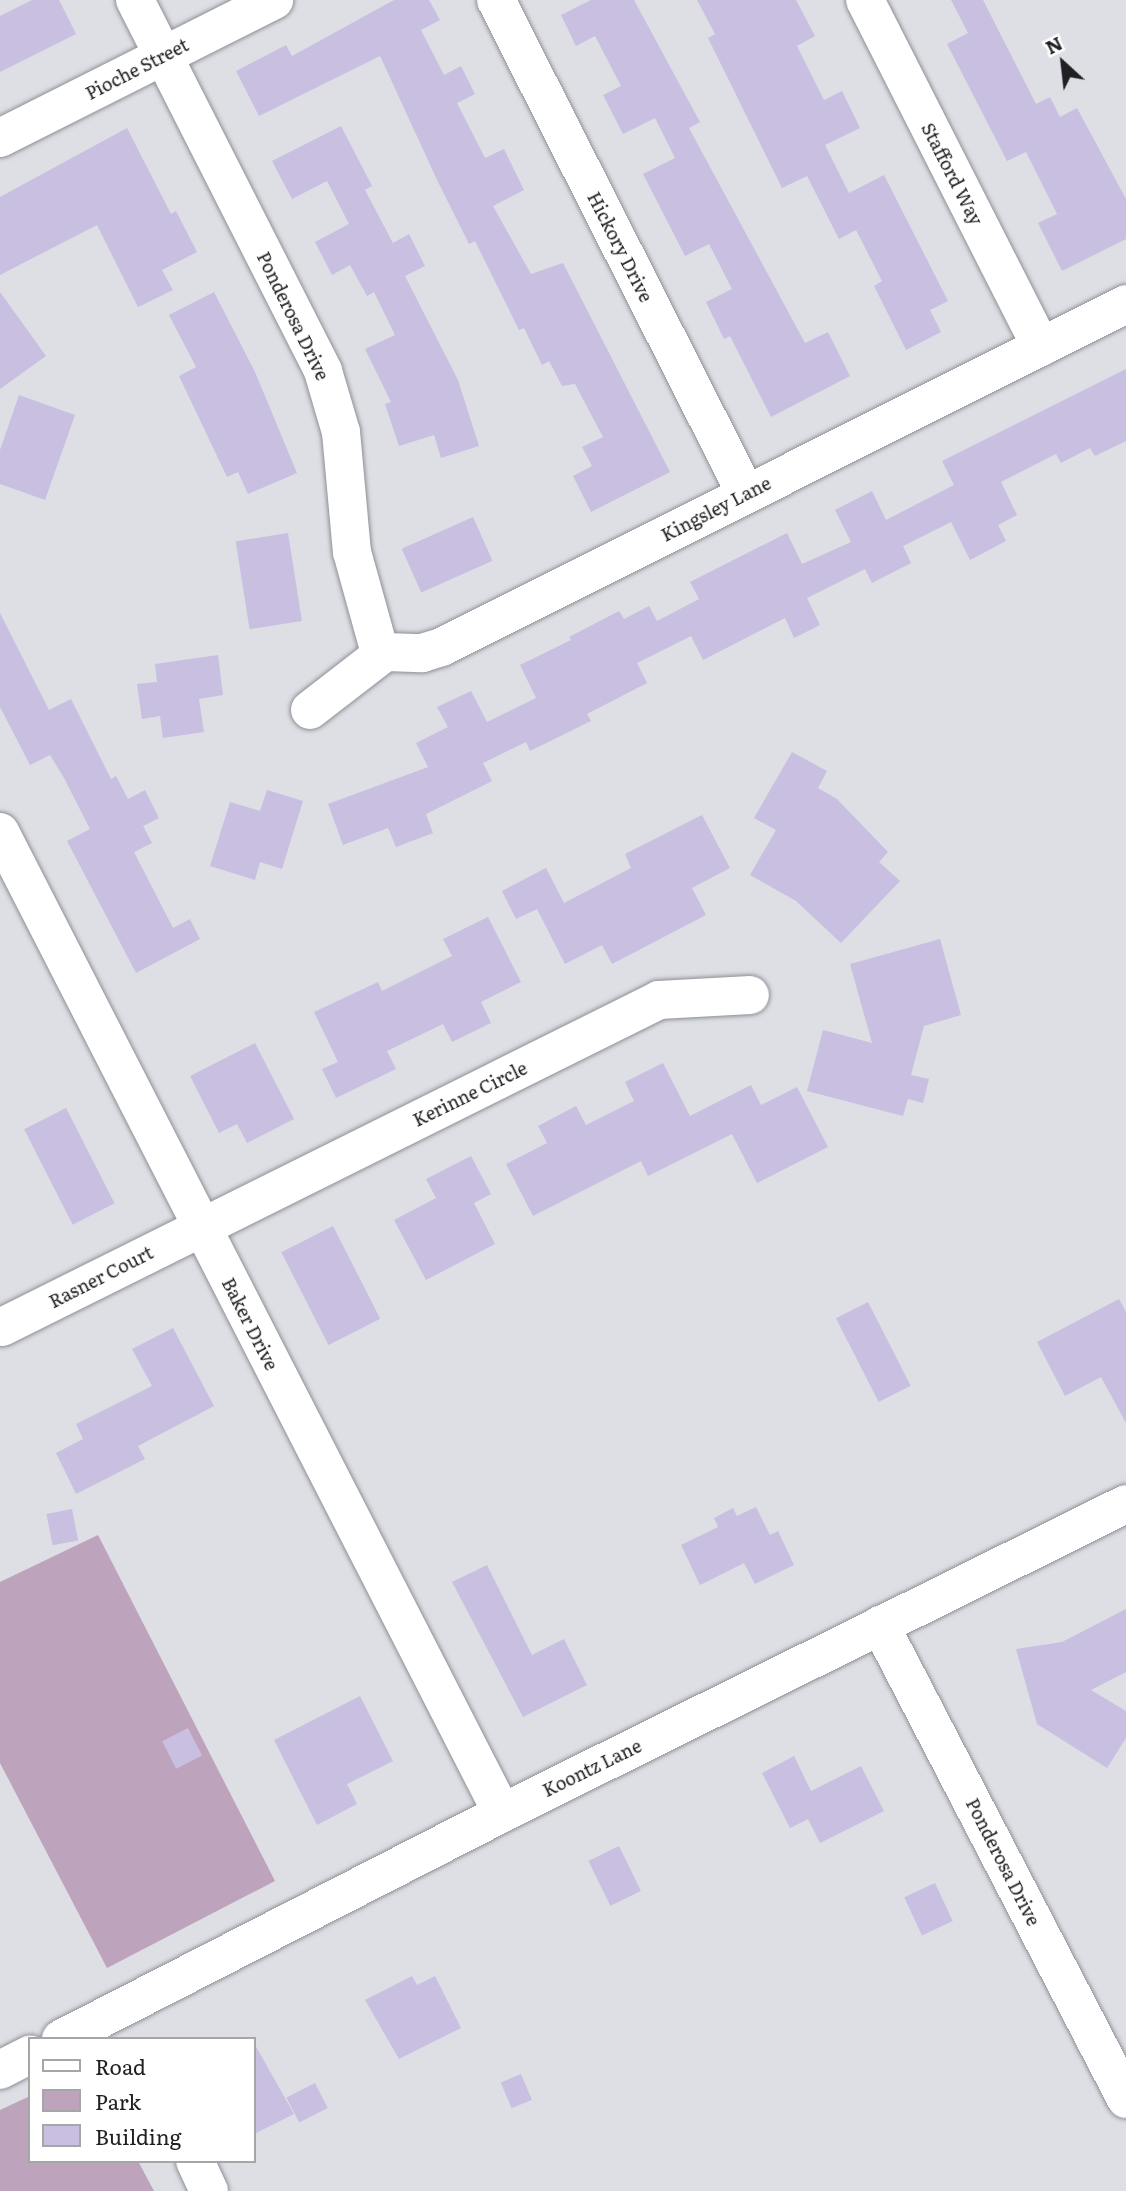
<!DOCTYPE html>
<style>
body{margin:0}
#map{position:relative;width:1126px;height:2191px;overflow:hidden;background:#dddfe5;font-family:Literata,serif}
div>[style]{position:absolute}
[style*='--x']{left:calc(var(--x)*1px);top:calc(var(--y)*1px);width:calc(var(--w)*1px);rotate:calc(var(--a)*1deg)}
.green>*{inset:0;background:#bea3bd}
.building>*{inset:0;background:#c8bfe1;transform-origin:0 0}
.roads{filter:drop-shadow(0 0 2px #8e9095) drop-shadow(0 0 2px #8e9095)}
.minor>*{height:38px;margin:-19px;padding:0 19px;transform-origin:19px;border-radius:19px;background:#fff}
span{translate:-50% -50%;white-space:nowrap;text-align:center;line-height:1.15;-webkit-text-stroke:5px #fff;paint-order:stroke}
.street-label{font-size:18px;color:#202022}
.legend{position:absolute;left:28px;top:2037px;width:228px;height:126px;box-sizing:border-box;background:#fff;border:2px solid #a6a6a7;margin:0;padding:9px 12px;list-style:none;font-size:21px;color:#202022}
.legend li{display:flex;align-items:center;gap:14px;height:35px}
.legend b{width:35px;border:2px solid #a6a6a7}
.north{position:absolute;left:1028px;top:28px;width:70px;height:70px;-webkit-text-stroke:5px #fff;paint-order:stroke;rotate:333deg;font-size:19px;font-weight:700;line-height:28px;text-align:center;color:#202022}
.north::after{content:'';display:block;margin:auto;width:24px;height:32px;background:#202022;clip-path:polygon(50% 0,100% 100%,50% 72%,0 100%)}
</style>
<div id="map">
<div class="green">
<i style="clip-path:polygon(98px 1535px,275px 1881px,107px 1968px,0 1763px,0 1582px)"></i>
<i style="clip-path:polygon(30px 2096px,30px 2161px,138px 2161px,154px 2191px,0 2191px,0 2110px)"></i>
</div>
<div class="building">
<i style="clip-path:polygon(32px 0,59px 0,76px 34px,0 72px,0 16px)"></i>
<i style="clip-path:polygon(394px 0,429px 0,440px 20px,421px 30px,444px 75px,461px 66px,475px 94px,457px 103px,485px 158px,504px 149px,524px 190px,493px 206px,531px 274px,563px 263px,670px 472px,591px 512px,573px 476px,592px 466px,582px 447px,603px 437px,575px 384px,562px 386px,549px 361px,542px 365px,524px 328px,519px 330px,475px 241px,469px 244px,438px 182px,380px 56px,259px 116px,236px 71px,286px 45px,292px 56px)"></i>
<i style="clip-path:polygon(591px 0,634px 0,700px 122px,689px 128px,805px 343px,828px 332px,850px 376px,771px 417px,730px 336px,724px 339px,706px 302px,732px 289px,709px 244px,685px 256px,643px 174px,675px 158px,655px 118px,623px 134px,603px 95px,621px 86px,595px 36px,576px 46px,561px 15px)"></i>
<i style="clip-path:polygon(697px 0,796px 0,815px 36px,797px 46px,824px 100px,842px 91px,860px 128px,825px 145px,849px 193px,884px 175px,948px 301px,930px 310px,941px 332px,906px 350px,874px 286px,882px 281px,856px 230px,839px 239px,807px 176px,782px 188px,708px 38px,715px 34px)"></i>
<i style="clip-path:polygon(951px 0,983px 0,1036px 104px,1050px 97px,1060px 117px,1077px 108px,1126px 199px,1126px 239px,1062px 271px,1038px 223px,1057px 214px,1026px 152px,1007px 161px,947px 44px,968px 33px)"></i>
<i style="clip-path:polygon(341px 126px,372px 186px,365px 190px,393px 243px,409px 234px,425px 266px,405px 276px,458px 380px,479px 446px,441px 458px,434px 435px,399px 446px,385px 404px,391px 402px,365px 349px,395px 335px,374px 292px,367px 296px,350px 265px,332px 275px,315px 242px,349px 224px,327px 181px,292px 199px,272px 161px)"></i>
<i style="clip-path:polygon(127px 128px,171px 214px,176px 211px,197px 252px,162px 270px,173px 290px,138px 307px,97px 225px,0 275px,0 197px)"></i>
<i style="clip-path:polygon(0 292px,46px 356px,0 389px)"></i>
<i style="clip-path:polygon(214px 292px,255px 372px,297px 473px,248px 494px,238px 472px,227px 477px,179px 376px,196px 367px,169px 315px)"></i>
<i style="clip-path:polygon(1126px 369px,1126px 441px,1095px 456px,1090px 448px,1061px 463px,1056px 454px,1001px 482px,1017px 515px,998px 525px,1006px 541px,970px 560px,951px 522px,903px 546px,911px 563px,872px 583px,865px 569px,807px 598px,820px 625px,794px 638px,785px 618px,703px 660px,691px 636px,637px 663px,647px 683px,587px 714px,591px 721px,530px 751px,526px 742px,483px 763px,492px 781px,426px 814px,433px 833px,396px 847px,388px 828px,343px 845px,328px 804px,428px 767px,416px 743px,448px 727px,437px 707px,471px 691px,487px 722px,536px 698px,520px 665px,571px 640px,569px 637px,619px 611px,624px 619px,649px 606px,657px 621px,699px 599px,690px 582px,787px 533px,802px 564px,851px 542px,835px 510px,872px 491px,886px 520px,954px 485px,942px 461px)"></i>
<i style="clip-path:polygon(19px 395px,75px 415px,45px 500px,0 484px,0 450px)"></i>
<i style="left:473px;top:517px;width:48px;height:78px;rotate:66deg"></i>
<i style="left:288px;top:533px;width:89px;height:53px;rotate:81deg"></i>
<i style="clip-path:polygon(0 613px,49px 710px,71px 699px,111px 779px,116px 776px,128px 799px,145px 790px,159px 818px,143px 826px,152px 843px,134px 852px,173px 928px,190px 919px,200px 939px,136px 973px,67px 841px,90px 829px,64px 778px,50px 755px,30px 765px,0 707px)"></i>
<i style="clip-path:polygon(218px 655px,223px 695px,199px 699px,204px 732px,163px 738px,160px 716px,142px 719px,137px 684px,157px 682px,155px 664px)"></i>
<i style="clip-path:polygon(792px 752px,827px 771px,818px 788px,837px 799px,888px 852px,879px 862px,900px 881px,841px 943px,796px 901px,750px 875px,776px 830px,754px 818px)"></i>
<i style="clip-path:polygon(267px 790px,303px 801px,282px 869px,260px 862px,255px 880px,210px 866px,230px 802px,260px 811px)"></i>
<i style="clip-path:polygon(702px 815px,730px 868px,692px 888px,706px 915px,612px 964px,602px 945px,565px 964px,537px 909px,516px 919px,502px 891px,546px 868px,564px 903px,631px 868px,625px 854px)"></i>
<i style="clip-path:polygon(488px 917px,521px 982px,481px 1002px,491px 1023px,452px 1042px,443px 1024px,387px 1051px,396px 1069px,336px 1098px,322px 1069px,338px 1062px,314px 1012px,378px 982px,382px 991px,452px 956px,443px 939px)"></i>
<i style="clip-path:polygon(940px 939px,961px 1015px,924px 1026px,911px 1075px,929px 1079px,923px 1103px,908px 1099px,903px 1116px,807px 1091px,823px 1030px,872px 1043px,850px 964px)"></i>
<i style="clip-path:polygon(255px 1043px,294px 1119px,247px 1143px,237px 1124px,219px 1133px,190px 1076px)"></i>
<i style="clip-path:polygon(663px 1063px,690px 1116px,751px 1085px,761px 1105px,797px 1087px,828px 1147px,757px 1183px,732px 1134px,648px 1176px,641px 1161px,533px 1216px,506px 1164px,547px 1143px,538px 1126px,576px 1106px,586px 1125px,634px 1101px,625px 1082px)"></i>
<i style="left:66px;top:1108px;width:107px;height:47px;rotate:63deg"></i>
<i style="clip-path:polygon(471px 1156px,491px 1194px,474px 1203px,495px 1244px,426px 1280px,394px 1220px,436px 1198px,426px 1179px)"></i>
<i style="left:333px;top:1226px;width:104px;height:58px;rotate:63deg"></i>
<i style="clip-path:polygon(1119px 1299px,1126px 1312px,1126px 1423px,1101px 1377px,1065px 1396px,1037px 1342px)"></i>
<i style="left:868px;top:1302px;width:94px;height:36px;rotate:63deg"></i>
<i style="clip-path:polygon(173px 1328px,214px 1406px,138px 1446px,145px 1459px,76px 1494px,56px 1453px,83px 1439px,76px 1424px,152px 1386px,132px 1349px)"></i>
<i style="clip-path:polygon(756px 1507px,770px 1535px,778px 1531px,794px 1565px,755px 1584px,744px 1563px,700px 1585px,681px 1545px,718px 1527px,714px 1518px,733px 1508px,737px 1516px)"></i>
<i style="left:72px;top:1509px;width:32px;height:26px;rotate:79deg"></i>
<i style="clip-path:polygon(487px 1565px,532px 1655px,564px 1639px,587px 1685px,523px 1717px,452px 1582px)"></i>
<i style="clip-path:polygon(1126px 1609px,1126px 1672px,1091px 1690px,1126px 1711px,1126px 1738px,1107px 1768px,1037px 1724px,1016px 1649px,1062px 1642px)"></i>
<i style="clip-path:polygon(360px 1696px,393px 1761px,347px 1784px,357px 1804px,317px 1825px,274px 1740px)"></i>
<i style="left:188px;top:1728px;width:31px;height:29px;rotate:63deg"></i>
<i style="clip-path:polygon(794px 1756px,811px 1791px,861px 1766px,884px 1811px,820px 1843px,808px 1819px,790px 1828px,762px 1773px)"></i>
<i style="left:619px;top:1846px;width:50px;height:34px;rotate:64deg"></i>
<i style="left:935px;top:1883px;width:42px;height:34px;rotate:65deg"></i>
<i style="clip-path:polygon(412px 1976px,417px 1985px,435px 1976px,461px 2028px,399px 2059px,365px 2000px)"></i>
<i style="clip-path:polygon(254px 2043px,294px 2114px,254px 2134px)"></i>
<i style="left:521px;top:2074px;width:28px;height:22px;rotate:67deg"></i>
<i style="left:315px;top:2083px;width:28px;height:32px;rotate:63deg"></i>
</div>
<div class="roads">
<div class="minor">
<i style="--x:135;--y:0;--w:416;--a:63.1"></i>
<i style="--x:323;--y:371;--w:64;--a:73.6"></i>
<i style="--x:341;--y:432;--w:121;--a:84.8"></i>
<i style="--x:352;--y:552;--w:98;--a:74.5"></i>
<i style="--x:378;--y:646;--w:9;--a:41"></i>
<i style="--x:496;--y:0;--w:554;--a:63.16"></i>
<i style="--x:865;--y:0;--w:389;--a:63.1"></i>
<i style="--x:0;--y:138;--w:307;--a:-26.7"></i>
<i style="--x:310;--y:710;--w:95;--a:-37.7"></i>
<i style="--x:385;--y:652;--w:37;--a:2"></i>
<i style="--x:422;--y:653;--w:21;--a:-17"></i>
<i style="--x:442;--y:647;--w:765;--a:-26.63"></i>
<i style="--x:0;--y:832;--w:1102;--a:62.9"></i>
<i style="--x:2;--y:1327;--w:734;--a:-26.46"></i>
<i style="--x:659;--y:1000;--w:91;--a:-3.1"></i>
<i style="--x:880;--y:1625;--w:534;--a:62.57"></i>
<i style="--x:61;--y:2039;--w:496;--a:-27.1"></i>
<i style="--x:502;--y:1813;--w:696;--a:-26.34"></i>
<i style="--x:0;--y:2070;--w:34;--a:-27"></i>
<i style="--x:195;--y:2161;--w:33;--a:65"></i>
</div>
</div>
<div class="street-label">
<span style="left:137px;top:69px;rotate:-27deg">Pioche Street</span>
<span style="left:952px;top:174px;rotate:63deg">Stafford Way</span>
<span style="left:620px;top:247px;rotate:63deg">Hickory Drive</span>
<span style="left:293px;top:316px;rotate:64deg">Ponderosa Drive</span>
<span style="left:716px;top:509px;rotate:-27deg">Kingsley Lane</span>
<span style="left:470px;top:1094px;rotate:-26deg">Kerinne Circle</span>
<span style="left:101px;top:1277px;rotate:-27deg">Rasner Court</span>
<span style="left:250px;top:1324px;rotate:63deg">Baker Drive</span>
<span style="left:592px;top:1768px;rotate:-26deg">Koontz Lane</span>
<span style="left:1003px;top:1862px;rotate:63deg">Ponderosa Drive</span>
</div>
<ul class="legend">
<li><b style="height:9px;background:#fff"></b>Road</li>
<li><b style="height:19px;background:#bea3bd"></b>Park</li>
<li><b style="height:19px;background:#c8bfe1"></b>Building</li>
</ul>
<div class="north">N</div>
</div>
